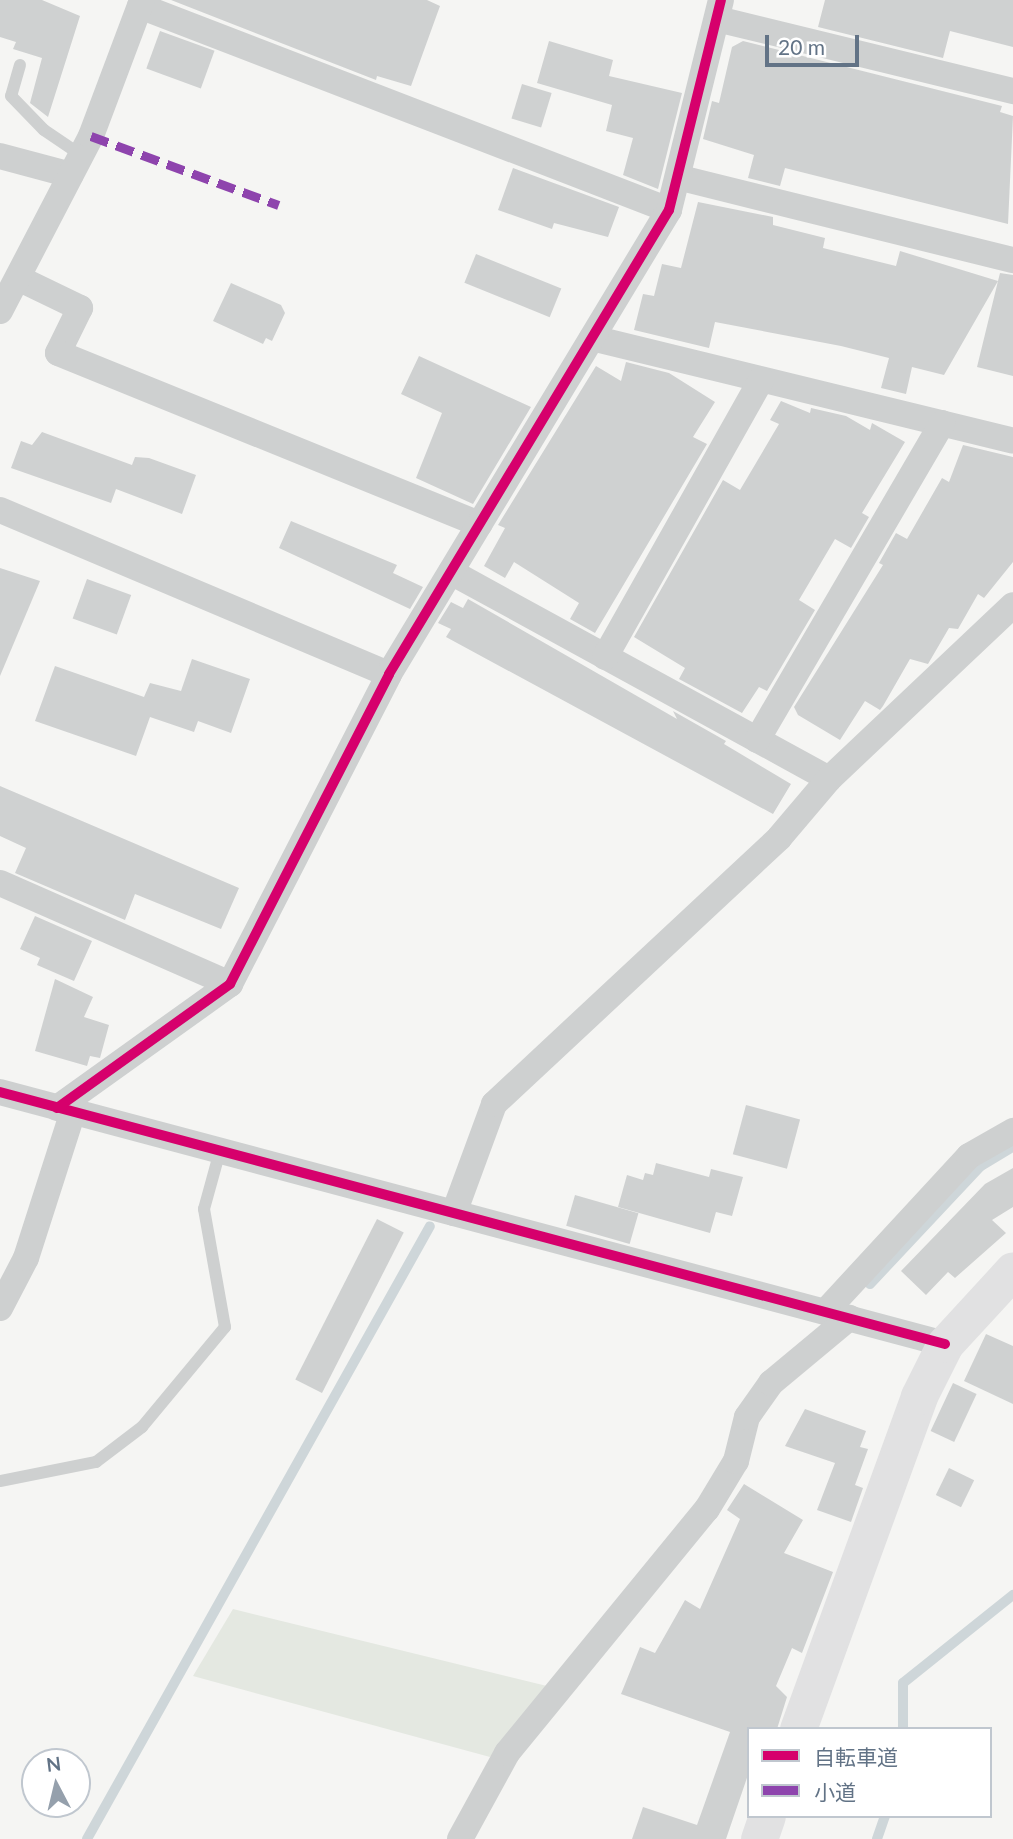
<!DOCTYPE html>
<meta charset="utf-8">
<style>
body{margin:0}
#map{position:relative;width:1013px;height:1839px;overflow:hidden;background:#f5f5f3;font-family:Lato,"Noto Sans JP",sans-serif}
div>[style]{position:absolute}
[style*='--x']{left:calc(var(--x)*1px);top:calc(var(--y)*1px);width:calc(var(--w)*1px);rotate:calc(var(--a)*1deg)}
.green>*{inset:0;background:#e4e8e1}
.stream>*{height:10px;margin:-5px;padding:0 5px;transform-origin:5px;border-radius:5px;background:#ced6d9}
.building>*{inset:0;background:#cfd1d1;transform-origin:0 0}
.lane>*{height:12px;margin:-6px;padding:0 6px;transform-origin:6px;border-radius:6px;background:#ced0d0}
.street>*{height:26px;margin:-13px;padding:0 13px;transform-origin:13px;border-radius:13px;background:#ced0d0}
.secondary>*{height:37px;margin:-18.5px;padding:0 18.5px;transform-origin:18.5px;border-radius:18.5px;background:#e1e1e2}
.quiet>*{height:9px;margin-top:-4.5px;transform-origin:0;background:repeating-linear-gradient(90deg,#8e44ad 0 18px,transparent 0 27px)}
.cycleway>*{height:10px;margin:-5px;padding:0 5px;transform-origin:5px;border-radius:5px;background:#d6006c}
span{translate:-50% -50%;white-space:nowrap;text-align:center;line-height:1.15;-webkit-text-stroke:7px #fff;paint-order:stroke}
.legend{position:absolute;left:747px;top:1727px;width:245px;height:91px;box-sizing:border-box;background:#fff;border:2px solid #c0c7cf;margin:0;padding:9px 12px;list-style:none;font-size:21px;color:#627386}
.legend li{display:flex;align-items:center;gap:14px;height:35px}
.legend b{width:35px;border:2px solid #c0c7cf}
.north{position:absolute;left:21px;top:1748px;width:70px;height:70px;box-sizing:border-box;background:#fff;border:2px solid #c0c7cf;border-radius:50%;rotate:353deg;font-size:19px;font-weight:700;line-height:28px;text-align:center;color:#627386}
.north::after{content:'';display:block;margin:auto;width:24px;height:32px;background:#95a0ac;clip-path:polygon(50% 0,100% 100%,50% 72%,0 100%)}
.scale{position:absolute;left:765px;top:35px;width:94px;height:32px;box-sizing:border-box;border:4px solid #627386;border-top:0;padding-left:9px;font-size:21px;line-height:24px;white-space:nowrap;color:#627386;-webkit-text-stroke:5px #fff;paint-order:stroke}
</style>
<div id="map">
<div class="green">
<i style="clip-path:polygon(233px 1609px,547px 1686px,490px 1757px,193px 1676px)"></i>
</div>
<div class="stream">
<i style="--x:870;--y:1284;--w:162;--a:-46.8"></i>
<i style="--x:981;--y:1166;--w:37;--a:-31"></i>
<i style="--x:903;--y:1729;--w:46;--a:-90"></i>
<i style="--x:903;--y:1683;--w:141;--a:-38.7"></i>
<i style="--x:87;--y:1839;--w:702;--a:-60.77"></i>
<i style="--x:877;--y:1839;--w:24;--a:-71"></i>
</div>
<div class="building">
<i style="clip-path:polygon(0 0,42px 0,80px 16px,48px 117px,30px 103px,42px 58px,13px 49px,16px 42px,0 37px)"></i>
<i style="clip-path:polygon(171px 0,427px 0,440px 6px,411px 86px,377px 76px,376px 80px)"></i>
<i style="clip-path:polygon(825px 0,1013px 0,1013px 47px,950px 31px,943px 58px,818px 27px)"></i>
<i style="left:160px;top:31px;width:58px;height:40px;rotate:20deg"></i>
<i style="clip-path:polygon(549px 41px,613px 60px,609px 76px,682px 93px,658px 189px,623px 175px,633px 138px,606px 131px,612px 105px,537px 83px)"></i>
<i style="clip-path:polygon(743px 41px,1002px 106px,1000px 112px,1013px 116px,1008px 224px,785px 168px,780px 186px,748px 178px,754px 155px,703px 139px,712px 101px,719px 103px,732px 47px)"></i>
<i style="left:522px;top:84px;width:31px;height:36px;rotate:17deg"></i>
<i style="clip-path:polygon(513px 168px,619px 207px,608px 237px,554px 223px,552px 229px,498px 210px)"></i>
<i style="clip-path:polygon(698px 202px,773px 217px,773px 225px,825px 238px,823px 248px,896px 266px,900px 251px,998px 281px,1000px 273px,1013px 275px,1013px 376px,977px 367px,998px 281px,944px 375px,912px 367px,906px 394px,881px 388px,889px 358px,841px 346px,715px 322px,709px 348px,634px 330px,643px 294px,654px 296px,662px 264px,681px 268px)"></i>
<i style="left:476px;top:254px;width:92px;height:31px;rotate:22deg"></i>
<i style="clip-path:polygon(231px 283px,281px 305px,285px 313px,272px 341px,266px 338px,263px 344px,213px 321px)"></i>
<i style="clip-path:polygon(419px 356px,531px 407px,473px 504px,416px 478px,442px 413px,401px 394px)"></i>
<i style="clip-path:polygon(626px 362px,669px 373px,715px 402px,693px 437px,707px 444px,595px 633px,570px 619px,579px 603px,514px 562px,505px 578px,484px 566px,505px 528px,498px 525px,596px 366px,621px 381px)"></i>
<i style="clip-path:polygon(781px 401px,810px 413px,811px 408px,846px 416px,870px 430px,872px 423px,905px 442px,862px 513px,869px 517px,851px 548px,835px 539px,799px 600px,815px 610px,767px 691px,759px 687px,742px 713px,679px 679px,685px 668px,634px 637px,723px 480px,740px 490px,779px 424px,770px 420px)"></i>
<i style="clip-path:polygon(42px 432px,132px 465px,135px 457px,149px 458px,196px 475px,182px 514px,116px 489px,111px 503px,11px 468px,21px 441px,32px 445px)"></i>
<i style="clip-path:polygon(963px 445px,1013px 457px,1013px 562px,984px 598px,978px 594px,958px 629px,949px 628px,928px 664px,910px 659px,883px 706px,880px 710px,865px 701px,840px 740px,798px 715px,794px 707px,883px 565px,879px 563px,896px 533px,907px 539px,942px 478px,949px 482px)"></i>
<i style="clip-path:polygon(291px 521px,397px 565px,393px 573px,423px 587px,410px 609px,279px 548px)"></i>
<i style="clip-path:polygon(0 568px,40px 581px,0 676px)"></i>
<i style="left:87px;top:579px;width:47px;height:42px;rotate:20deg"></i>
<i style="clip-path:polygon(468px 599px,677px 719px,673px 711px,726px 741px,724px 744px,791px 784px,773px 814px,446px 637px,451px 629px,438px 623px,451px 602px,463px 608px)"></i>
<i style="clip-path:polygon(192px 659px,250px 679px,231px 733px,198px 721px,194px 732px,150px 717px,136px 756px,35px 721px,55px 666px,144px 697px,150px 683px,181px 691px)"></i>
<i style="clip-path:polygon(0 786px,239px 888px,221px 929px,135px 894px,125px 920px,15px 873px,26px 848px,0 836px)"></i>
<i style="clip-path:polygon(35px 916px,92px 941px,74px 981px,37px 965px,40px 958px,20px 949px)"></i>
<i style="clip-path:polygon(55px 979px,93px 997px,84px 1017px,109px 1025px,100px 1058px,90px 1056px,87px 1066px,35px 1051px)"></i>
<i style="left:746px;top:1105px;width:56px;height:51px;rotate:15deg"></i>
<i style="clip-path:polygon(656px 1163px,709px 1177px,711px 1169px,743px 1177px,732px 1216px,716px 1212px,710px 1233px,618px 1207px,627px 1175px,643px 1180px,645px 1173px,653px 1175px)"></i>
<i style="clip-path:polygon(1013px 1168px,1013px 1207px,992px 1220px,1006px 1233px,955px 1278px,948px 1272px,926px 1295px,901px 1271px,985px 1184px)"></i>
<i style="left:575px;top:1195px;width:66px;height:32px;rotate:16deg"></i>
<i style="left:377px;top:1219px;width:30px;height:180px;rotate:27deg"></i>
<i style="clip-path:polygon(986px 1334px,1013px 1346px,1013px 1404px,964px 1381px)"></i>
<i style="left:953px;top:1383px;width:26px;height:53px;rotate:25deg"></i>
<i style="clip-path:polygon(805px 1409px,866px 1431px,860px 1447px,868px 1449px,855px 1485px,863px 1488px,851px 1522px,817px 1510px,835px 1463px,785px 1446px)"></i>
<i style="left:949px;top:1468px;width:28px;height:30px;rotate:26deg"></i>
<i style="clip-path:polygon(744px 1484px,803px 1520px,784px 1553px,833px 1572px,802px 1653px,792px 1648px,776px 1686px,787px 1697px,777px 1729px,749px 1729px,749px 1772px,726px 1839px,632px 1839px,643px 1807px,697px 1825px,730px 1732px,621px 1694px,640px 1647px,655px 1653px,685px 1600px,700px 1609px,740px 1519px,727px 1510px)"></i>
</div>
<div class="lane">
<i style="--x:20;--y:65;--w:32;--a:106"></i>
<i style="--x:11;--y:96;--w:47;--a:45.9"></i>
<i style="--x:44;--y:130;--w:45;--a:34"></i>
<i style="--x:0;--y:1481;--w:98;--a:-11.2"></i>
<i style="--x:96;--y:1462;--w:58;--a:-37.3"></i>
<i style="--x:142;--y:1427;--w:130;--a:-50.3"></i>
<i style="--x:225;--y:1327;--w:120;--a:-100.1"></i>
<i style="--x:204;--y:1209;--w:60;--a:-74.6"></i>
</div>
<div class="street">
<i style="--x:140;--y:6;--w:567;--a:21.09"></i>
<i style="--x:717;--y:19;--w:305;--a:13.7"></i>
<i style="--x:0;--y:156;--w:73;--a:15"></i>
<i style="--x:681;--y:178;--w:342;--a:13.9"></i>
<i style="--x:18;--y:278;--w:69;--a:25.8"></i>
<i style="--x:80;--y:308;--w:50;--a:116.1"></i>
<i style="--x:58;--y:353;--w:455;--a:22.1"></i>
<i style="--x:0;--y:311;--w:197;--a:-62.5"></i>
<i style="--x:91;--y:136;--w:145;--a:-69.4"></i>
<i style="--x:592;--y:338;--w:433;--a:13.7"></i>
<i style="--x:0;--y:510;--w:422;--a:22.9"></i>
<i style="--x:451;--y:572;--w:431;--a:28.7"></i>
<i style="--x:829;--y:779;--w:253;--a:-43.4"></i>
<i style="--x:605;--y:657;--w:318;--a:-60.6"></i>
<i style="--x:757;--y:740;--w:367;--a:-59.7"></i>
<i style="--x:0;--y:883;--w:251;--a:23.7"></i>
<i style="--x:0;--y:1092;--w:978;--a:14.93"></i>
<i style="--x:57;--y:1108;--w:213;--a:-35.6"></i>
<i style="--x:230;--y:984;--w:348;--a:-62.8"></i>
<i style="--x:389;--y:674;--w:542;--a:-58.89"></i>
<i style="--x:669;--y:210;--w:216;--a:-76.1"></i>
<i style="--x:454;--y:1213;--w:116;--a:-69.8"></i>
<i style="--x:494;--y:1104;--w:390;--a:-43"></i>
<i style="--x:779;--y:838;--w:77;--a:-49.7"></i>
<i style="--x:0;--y:1308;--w:56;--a:-62.5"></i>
<i style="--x:26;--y:1258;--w:153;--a:-72.2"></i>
<i style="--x:825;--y:1312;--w:212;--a:-47.3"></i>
<i style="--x:969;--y:1156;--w:51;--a:-29.6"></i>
<i style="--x:460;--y:1839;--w:98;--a:-61.3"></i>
<i style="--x:507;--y:1753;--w:315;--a:-50.7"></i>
<i style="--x:707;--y:1509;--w:56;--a:-58.9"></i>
<i style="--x:736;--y:1461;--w:45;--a:-76"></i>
<i style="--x:747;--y:1417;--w:42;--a:-54.8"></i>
<i style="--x:771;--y:1383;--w:102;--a:-39.8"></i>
</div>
<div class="secondary">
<i style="--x:798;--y:1729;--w:354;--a:-70"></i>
<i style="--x:919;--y:1396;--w:58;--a:-63.4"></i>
<i style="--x:945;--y:1344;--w:100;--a:-47.4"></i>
<i style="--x:759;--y:1839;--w:24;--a:-71"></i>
</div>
<div class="quiet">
<i style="--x:91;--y:136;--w:200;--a:20.2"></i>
</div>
<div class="cycleway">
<i style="--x:0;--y:1092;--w:978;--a:14.93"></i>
<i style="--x:57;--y:1108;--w:213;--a:-35.6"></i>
<i style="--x:230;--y:984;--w:348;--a:-62.8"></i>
<i style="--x:389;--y:674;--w:542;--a:-58.89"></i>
<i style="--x:669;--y:210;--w:216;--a:-76.1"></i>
</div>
<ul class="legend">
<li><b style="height:9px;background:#d6006c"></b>自転車道</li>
<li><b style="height:9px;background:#8e44ad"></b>小道</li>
</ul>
<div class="north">N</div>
<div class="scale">20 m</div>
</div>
